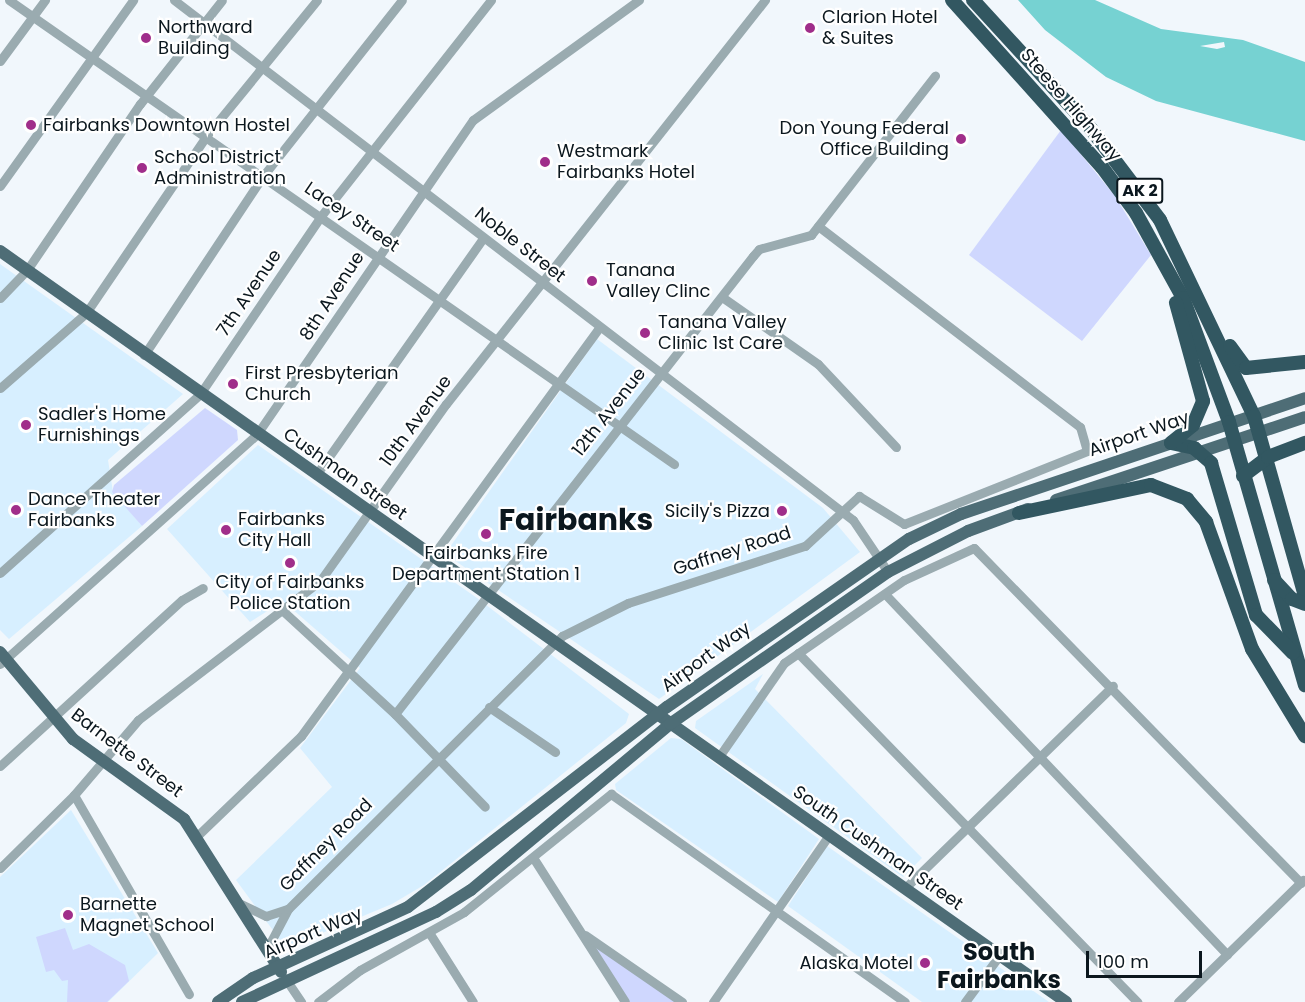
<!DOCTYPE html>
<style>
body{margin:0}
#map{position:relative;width:1305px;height:1002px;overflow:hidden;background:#f1f7fc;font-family:Poppins,sans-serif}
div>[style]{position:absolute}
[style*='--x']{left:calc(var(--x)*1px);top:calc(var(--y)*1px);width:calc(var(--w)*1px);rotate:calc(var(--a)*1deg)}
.built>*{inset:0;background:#d7efff}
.green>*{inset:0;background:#cfd7fe}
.water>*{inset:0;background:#76d2d2}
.minor>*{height:9px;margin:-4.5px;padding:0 4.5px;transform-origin:4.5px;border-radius:4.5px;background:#9aabb0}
.major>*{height:12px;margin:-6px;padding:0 6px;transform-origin:6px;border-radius:6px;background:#4e6d76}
.highway>*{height:14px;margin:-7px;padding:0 7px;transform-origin:7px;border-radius:7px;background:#325761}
.dots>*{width:16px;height:16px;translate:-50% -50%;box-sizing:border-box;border:3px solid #fff;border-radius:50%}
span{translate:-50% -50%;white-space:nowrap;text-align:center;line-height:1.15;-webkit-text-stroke:4.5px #fff;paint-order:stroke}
.shield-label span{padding:2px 4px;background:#fff;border:2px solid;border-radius:4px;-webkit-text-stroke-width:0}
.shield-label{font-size:16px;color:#0b171e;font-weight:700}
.poi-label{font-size:18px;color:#0b171e}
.left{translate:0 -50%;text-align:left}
.right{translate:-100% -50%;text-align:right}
.street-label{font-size:18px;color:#0b171e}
.district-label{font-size:24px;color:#0b171e;font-weight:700}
.town-label{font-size:30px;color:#0b171e;font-weight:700}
.scale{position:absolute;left:1086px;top:951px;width:116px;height:27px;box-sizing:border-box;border:3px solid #0b171e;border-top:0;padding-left:8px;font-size:18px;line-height:21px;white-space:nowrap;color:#0b171e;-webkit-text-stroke:4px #fff;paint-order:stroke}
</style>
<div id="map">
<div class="built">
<i style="clip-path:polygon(0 264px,183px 394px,108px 460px,113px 492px,142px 526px,9px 639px,0 630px)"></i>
<i style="clip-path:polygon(597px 339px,823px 508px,860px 552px,659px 699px,445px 554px)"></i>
<i style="clip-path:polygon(258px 445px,477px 598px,629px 714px,626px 723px,424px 885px,392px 904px,286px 948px,236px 880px,332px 787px,300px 748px,360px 668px,283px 601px,250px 622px,167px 529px)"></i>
<i style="clip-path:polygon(763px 674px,755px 689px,922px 858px,903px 877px,695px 728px,696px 721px)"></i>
<i style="clip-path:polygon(671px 738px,681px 739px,819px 839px,778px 902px,616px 790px,615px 784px)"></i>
<i style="clip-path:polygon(71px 810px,158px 953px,108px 1002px,0 1002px,0 877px)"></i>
<i style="clip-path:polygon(827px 846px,1049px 1002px,922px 1002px,788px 906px)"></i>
</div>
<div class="green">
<i style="clip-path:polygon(1061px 130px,1115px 196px,1151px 255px,1082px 341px,969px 255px)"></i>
<i style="clip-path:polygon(205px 408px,237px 430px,238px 440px,142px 526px,112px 492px,114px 485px)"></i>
<i style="clip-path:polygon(65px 928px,73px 950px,89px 944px,125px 965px,129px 981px,107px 1002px,67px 1002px,68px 980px,62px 981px,54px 970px,46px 972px,36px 937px)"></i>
<i style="clip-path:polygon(582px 934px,682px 1002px,625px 1002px)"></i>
</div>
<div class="water">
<i style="clip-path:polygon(evenodd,1018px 0,1095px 0,1161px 29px,1243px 40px,1305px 62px,1305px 141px,1156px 101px,1106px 77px,1045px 30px,1018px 0,1224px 42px,1225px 47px,1217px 49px,1200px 46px,1224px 42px)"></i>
</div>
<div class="minor">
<i style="--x:9;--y:0;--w:811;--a:34.91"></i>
<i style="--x:174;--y:0;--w:855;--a:37.45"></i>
<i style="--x:853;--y:520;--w:63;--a:56.1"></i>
<i style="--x:0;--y:61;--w:76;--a:-53.6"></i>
<i style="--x:0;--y:186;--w:229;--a:-54.4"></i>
<i style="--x:722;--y:297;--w:117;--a:34.9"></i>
<i style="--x:818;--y:364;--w:114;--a:46.8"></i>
<i style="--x:0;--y:298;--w:39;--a:-46"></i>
<i style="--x:27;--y:270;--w:201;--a:-55.8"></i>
<i style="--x:140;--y:104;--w:132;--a:-51.7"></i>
<i style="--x:144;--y:355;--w:215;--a:-56.4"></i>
<i style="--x:263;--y:176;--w:224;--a:-51.7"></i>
<i style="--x:0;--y:388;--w:114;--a:-41.1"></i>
<i style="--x:86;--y:313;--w:215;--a:-55.8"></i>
<i style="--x:207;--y:135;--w:174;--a:-50.8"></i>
<i style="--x:316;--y:475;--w:290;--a:-54.8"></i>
<i style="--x:0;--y:573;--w:268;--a:-41.8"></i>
<i style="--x:200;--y:394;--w:215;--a:-55.8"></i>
<i style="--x:321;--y:216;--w:275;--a:-51.8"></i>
<i style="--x:885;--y:594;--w:497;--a:46.5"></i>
<i style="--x:283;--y:611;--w:152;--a:42.6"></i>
<i style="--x:395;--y:714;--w:129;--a:45.9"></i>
<i style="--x:798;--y:653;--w:487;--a:45.8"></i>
<i style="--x:0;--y:664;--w:345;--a:-41.8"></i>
<i style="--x:257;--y:434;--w:381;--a:-55.5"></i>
<i style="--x:473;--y:120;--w:205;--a:-35.9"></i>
<i style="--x:489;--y:707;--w:80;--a:34.3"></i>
<i style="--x:395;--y:714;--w:581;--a:-51.99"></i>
<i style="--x:753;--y:256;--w:9;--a:-49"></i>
<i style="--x:759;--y:249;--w:54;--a:-15.1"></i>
<i style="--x:811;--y:235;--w:202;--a:-52.1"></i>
<i style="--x:718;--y:758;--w:116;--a:-55.2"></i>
<i style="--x:784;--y:663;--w:146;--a:-34.7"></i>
<i style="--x:904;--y:580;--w:77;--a:-24.6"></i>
<i style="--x:974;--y:548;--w:468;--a:45.7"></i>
<i style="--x:0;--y:766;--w:246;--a:-42.4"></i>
<i style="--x:182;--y:600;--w:24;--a:-30"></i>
<i style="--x:74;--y:795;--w:230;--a:60"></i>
<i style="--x:196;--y:837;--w:146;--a:-43.9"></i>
<i style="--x:301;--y:736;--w:505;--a:-53.86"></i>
<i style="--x:534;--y:859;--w:169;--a:57.5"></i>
<i style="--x:0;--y:868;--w:104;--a:-44.6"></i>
<i style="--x:74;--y:795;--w:99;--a:-49.5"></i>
<i style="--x:138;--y:720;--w:229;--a:-37.4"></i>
<i style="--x:320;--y:581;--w:217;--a:-54.6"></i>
<i style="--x:446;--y:404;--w:515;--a:-51.71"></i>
<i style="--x:905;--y:888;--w:290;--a:-44.2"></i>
<i style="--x:241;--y:904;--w:28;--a:26"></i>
<i style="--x:266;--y:916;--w:23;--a:-18"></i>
<i style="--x:430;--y:934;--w:80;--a:57.7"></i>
<i style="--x:585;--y:935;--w:118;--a:34.6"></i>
<i style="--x:267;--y:949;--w:45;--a:-62.3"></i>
<i style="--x:288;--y:909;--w:387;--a:-44.9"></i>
<i style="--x:562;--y:636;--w:74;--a:-26.6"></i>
<i style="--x:628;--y:603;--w:186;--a:-17.9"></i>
<i style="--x:805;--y:546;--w:74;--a:-42.8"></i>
<i style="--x:859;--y:496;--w:53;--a:31.9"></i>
<i style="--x:904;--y:524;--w:197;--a:-21.7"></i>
<i style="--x:1087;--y:451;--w:25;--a:-106"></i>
<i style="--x:1080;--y:427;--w:330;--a:-142.5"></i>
<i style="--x:285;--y:978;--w:29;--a:56"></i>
<i style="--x:318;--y:1002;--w:53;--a:-37.3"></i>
<i style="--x:360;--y:970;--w:119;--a:-29.1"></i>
<i style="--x:464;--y:912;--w:189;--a:-38.8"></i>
<i style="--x:611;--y:794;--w:360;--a:35.3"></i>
<i style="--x:713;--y:1002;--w:203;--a:-55.2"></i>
<i style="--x:965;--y:1002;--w:57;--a:-53.5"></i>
<i style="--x:1178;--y:1002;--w:175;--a:-44.3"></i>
</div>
<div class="major">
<i style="--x:0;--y:251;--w:1304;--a:35.16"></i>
<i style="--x:1056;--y:500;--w:262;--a:-18.4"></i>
<i style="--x:0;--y:652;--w:114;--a:50"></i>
<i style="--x:73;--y:739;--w:137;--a:35.8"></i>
<i style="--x:184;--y:819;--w:181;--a:57.6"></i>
<i style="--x:218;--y:1002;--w:42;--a:-34.4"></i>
<i style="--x:253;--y:978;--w:170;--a:-24.6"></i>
<i style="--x:408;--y:907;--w:327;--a:-37.7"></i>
<i style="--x:667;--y:707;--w:295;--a:-34.8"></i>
<i style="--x:909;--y:539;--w:58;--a:-25.7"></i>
<i style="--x:961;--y:514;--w:363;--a:-18.6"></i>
<i style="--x:242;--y:1002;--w:214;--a:-24.9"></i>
<i style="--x:436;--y:912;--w:41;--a:-32.2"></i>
<i style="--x:471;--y:890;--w:259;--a:-39.8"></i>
<i style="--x:670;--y:724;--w:266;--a:-34.9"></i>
<i style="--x:888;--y:572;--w:90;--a:-27.1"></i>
<i style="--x:968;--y:531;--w:64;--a:-20.1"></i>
</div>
<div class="highway">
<i style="--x:952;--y:0;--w:224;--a:48.1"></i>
<i style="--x:1102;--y:167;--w:57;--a:53.5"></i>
<i style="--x:1136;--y:213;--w:97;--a:61.1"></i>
<i style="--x:1183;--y:298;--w:132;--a:69.6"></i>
<i style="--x:1229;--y:422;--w:274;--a:73.9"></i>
<i style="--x:973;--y:0;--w:175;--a:47.5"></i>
<i style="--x:1091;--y:129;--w:114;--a:52.8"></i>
<i style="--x:1160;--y:220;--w:217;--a:64.4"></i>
<i style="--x:1254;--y:416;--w:187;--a:74.2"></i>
<i style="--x:1230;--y:346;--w:27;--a:54"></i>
<i style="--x:1246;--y:368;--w:59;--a:-5.8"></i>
<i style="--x:1171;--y:443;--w:24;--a:12"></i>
<i style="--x:1194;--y:448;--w:23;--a:41"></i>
<i style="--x:1211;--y:463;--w:159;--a:73.5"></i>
<i style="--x:1256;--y:615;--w:53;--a:45.8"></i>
<i style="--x:1171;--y:443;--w:28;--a:-39"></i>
<i style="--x:1193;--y:425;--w:26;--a:-67"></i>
<i style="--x:1203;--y:401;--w:102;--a:-105.4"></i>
<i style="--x:1243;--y:476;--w:31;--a:-37"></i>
<i style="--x:1268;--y:457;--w:40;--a:-21"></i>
<i style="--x:1019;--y:513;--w:135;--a:-12"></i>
<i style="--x:1151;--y:485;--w:39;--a:21"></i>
<i style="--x:1187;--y:499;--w:30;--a:50"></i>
<i style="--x:1206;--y:522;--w:135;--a:70.1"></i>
<i style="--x:1252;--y:649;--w:102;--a:58.7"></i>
<i style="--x:1274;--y:580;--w:26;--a:47"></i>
<i style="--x:1292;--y:599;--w:14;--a:21"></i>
</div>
<div class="dots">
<i style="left:810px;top:28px;background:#a02e8a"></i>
<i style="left:146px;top:38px;background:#a02e8a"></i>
<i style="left:31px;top:125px;background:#a02e8a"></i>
<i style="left:961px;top:139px;background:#a02e8a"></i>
<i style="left:545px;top:162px;background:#a02e8a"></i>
<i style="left:142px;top:168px;background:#a02e8a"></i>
<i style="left:592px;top:281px;background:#a02e8a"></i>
<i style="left:645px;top:333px;background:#a02e8a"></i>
<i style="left:233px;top:384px;background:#a02e8a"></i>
<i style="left:26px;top:425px;background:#a02e8a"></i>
<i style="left:16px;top:510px;background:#a02e8a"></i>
<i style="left:782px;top:511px;background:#a02e8a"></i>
<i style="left:226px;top:530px;background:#a02e8a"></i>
<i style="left:486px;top:534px;background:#a02e8a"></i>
<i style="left:290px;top:563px;background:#a02e8a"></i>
<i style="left:68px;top:915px;background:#a02e8a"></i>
<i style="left:925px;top:963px;background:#a02e8a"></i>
</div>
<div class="shield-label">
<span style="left:1140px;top:191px">AK 2</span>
</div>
<div class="poi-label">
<span class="left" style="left:822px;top:28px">Clarion Hotel<br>&amp; Suites</span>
<span class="left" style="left:158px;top:38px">Northward<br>Building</span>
<span class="left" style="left:43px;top:125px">Fairbanks Downtown Hostel</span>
<span class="right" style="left:949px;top:139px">Don Young Federal<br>Office Building</span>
<span class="left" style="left:557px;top:162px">Westmark<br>Fairbanks Hotel</span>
<span class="left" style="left:154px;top:168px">School District<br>Administration</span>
<span class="left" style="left:606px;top:281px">Tanana<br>Valley Clinc</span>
<span class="left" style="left:658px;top:333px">Tanana Valley<br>Clinic 1st Care</span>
<span class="left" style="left:245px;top:384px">First Presbyterian<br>Church</span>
<span class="left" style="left:38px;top:425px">Sadler's Home<br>Furnishings</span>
<span class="left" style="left:28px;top:510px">Dance Theater<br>Fairbanks</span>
<span class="right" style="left:770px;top:511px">Sicily's Pizza</span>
<span class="left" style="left:238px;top:530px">Fairbanks<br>City Hall</span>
<span style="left:486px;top:564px">Fairbanks Fire<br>Department Station 1</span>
<span style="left:290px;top:593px">City of Fairbanks<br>Police Station</span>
<span class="left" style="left:80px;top:915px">Barnette<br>Magnet School</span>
<span class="right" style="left:913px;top:963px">Alaska Motel</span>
</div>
<div class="street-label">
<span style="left:1071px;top:105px;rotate:49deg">Steese Highway</span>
<span style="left:352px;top:217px;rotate:34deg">Lacey Street</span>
<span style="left:520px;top:245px;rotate:38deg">Noble Street</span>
<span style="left:249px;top:293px;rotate:-56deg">7th Avenue</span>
<span style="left:332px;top:296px;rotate:-57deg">8th Avenue</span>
<span style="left:609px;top:412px;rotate:-52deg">12th Avenue</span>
<span style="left:416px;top:421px;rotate:-54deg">10th Avenue</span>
<span style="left:1139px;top:434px;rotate:-19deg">Airport Way</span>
<span style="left:345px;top:474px;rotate:35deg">Cushman Street</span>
<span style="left:732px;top:551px;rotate:-18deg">Gaffney Road</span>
<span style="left:706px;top:657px;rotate:-36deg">Airport Way</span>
<span style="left:127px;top:753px;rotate:37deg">Barnette Street</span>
<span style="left:326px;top:845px;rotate:-45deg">Gaffney Road</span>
<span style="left:878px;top:848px;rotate:35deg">South Cushman Street</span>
<span style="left:313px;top:933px;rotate:-23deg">Airport Way</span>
</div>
<div class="district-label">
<span style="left:999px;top:966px">South<br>Fairbanks</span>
</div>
<div class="town-label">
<span style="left:576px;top:520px">Fairbanks</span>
</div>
<div class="scale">100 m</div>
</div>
